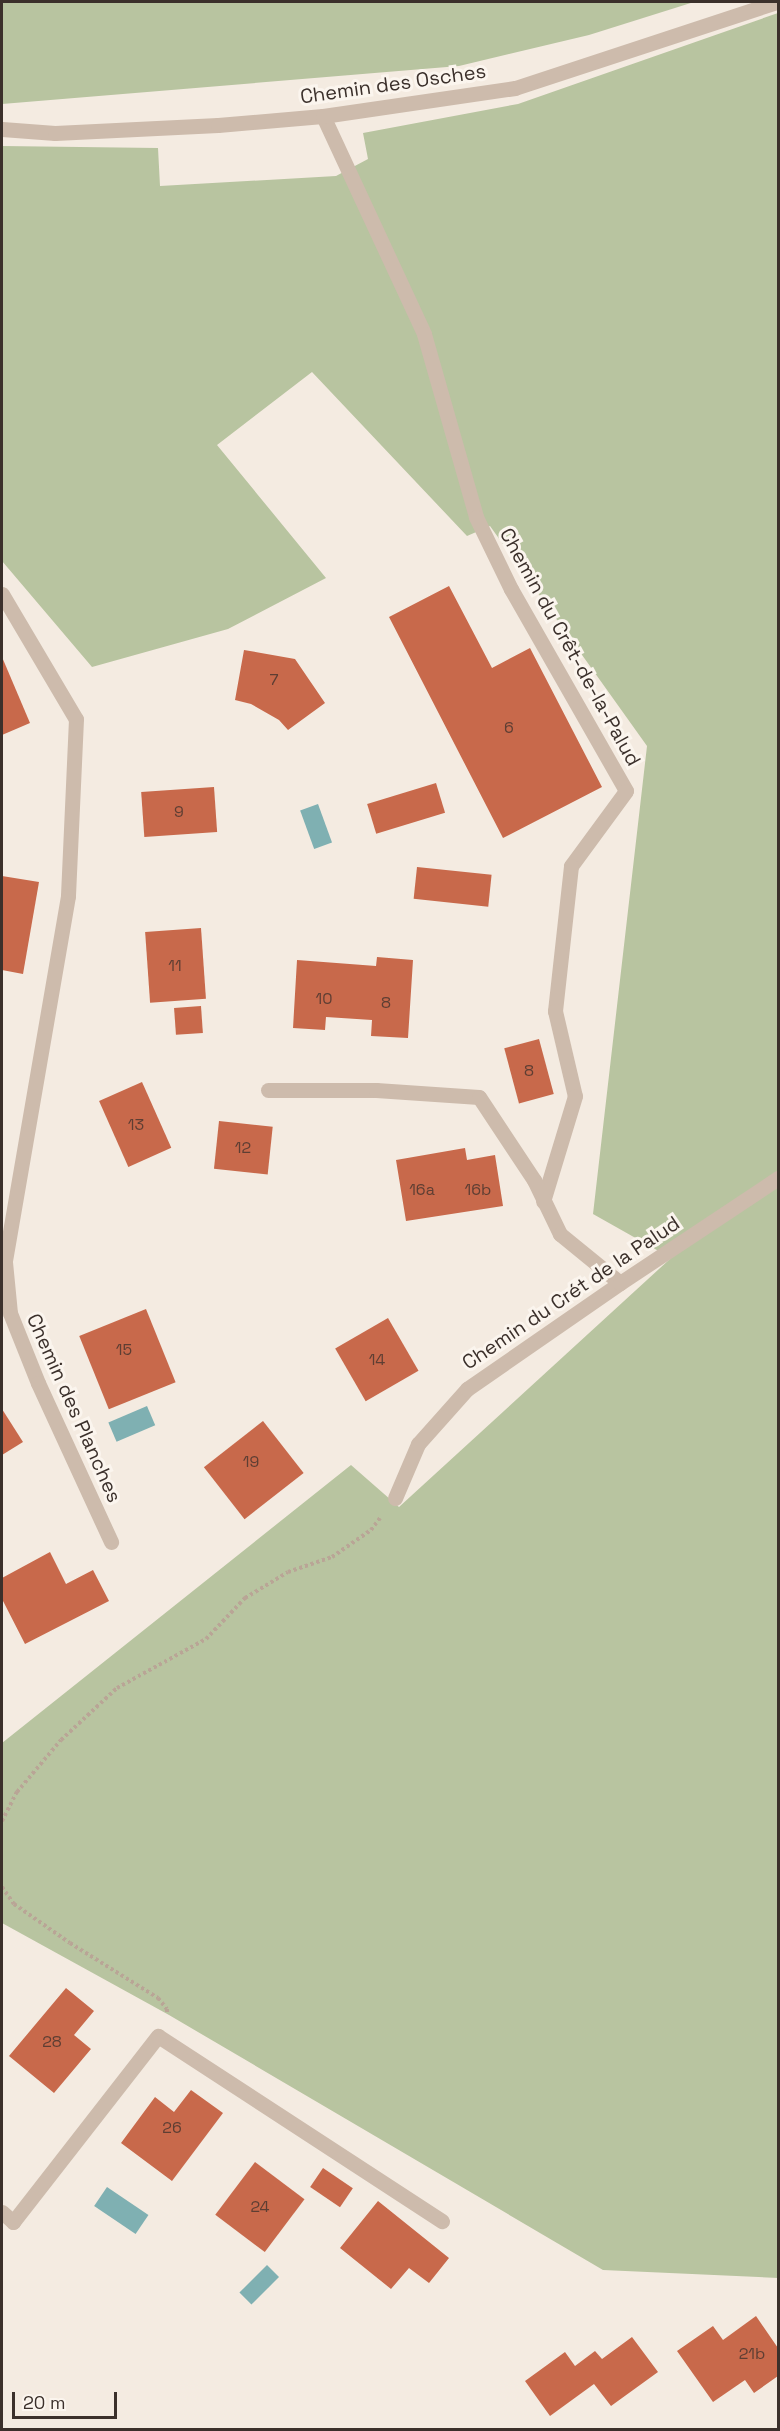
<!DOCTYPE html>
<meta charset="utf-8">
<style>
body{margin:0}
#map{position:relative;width:780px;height:2431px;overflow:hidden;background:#f4ebe1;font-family:"Space Grotesk",sans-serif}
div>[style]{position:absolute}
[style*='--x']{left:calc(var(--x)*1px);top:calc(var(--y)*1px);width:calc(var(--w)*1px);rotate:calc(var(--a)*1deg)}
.green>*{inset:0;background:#b8c4a0}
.water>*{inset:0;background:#7fb0b2;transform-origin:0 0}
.building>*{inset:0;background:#c8694b;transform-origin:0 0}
.path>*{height:4px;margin-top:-2px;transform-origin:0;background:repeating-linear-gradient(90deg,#b9a596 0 3px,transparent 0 6px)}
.lane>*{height:15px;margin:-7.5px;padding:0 7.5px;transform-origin:7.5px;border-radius:7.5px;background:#cdbbac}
.street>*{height:15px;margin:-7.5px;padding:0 7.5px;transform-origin:7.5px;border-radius:7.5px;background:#cdbbac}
span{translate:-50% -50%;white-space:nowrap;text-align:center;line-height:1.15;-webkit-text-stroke:6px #fbf5ee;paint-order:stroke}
.number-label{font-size:16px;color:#5e3e33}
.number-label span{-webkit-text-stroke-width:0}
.street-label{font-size:20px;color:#3b302b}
.frame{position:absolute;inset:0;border:3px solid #3b302b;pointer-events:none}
.scale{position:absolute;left:12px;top:2392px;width:105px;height:27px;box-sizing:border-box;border:3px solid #3b302b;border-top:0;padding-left:8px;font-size:18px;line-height:21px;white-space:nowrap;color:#3b302b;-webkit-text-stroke:4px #fbf5ee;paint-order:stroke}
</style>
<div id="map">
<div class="green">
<i style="clip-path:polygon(2px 2px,694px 2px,589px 35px,459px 66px,2px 104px)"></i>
<i style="clip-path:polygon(778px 13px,778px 2278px,603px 2270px,169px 2015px,2px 1923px,2px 1743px,351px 1465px,399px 1507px,671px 1258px,593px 1214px,647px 746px,490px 526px,467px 536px,312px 372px,217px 445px,326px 578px,228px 629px,92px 667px,2px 561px,2px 146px,158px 148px,160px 186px,336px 176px,368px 159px,363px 133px,518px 104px)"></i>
</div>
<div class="water">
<i style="left:318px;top:804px;width:41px;height:19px;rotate:70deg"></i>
<i style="left:147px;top:1406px;width:21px;height:42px;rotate:67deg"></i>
<i style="left:107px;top:2187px;width:50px;height:23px;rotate:34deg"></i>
<i style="left:267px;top:2265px;width:17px;height:39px;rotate:45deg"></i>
</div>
<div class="building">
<i style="clip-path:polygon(449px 586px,492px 668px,530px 648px,602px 787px,503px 838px,389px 617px)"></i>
<i style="clip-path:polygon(244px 650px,295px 659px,325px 703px,288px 730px,279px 720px,251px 704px,235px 700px)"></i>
<i style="clip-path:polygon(2px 657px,30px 723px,2px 735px)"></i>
<i style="left:436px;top:783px;width:31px;height:72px;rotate:73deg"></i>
<i style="left:214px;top:787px;width:45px;height:73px;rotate:86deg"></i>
<i style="left:417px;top:867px;width:75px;height:32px;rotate:6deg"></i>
<i style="clip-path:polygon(2px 876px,39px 882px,23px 974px,2px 970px)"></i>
<i style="left:201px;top:928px;width:71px;height:56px;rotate:86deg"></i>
<i style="clip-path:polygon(377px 957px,413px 960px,408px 1038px,371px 1036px,372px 1020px,326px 1017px,325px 1030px,293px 1028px,297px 960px,376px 966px)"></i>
<i style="left:201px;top:1006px;width:27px;height:27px;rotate:86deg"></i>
<i style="left:539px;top:1039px;width:57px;height:36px;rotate:75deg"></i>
<i style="left:142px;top:1082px;width:72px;height:47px;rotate:66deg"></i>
<i style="left:219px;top:1121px;width:54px;height:48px;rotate:6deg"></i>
<i style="clip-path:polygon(465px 1148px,467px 1160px,495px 1155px,503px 1206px,406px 1221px,396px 1160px)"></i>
<i style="left:146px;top:1309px;width:79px;height:72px;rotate:68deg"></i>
<i style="left:388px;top:1318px;width:61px;height:61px;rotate:60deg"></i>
<i style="clip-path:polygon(2px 1409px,23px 1442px,2px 1455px)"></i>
<i style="left:263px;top:1421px;width:66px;height:75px;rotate:52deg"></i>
<i style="clip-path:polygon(50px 1552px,66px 1584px,93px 1570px,109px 1601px,25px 1644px,2px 1599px,2px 1578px)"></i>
<i style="clip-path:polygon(66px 1988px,94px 2011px,74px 2035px,91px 2049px,54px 2093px,9px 2056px)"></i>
<i style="clip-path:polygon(191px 2090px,223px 2113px,172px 2181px,121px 2143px,155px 2097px,174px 2112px)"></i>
<i style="left:255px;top:2162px;width:62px;height:66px;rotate:37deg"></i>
<i style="left:323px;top:2168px;width:36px;height:23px;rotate:34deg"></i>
<i style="clip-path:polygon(378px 2201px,449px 2258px,429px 2283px,409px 2268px,391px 2289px,340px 2248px)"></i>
<i style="clip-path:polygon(756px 2316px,778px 2348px,778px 2376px,754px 2393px,745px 2380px,713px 2402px,677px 2351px,713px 2326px,723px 2340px)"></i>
<i style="clip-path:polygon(632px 2337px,658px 2372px,611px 2406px,594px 2384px,550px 2416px,525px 2381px,565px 2352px,575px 2366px,595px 2351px,602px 2359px)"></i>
</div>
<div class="path">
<i style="--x:2;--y:1821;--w:33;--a:-63"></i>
<i style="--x:17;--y:1792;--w:68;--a:-49.8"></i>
<i style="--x:61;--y:1740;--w:76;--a:-42.9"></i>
<i style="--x:117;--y:1688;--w:102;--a:-28.8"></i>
<i style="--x:206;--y:1639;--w:57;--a:-46.4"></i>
<i style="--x:245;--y:1598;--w:50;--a:-31.2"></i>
<i style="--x:288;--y:1572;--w:46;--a:-18.8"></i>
<i style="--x:332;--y:1557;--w:47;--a:-34.7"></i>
<i style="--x:371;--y:1530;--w:15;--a:-53"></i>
<i style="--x:2;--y:1887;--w:21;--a:55"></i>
<i style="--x:14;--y:1904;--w:68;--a:34.9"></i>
<i style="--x:70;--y:1943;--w:104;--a:32"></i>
<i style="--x:158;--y:1998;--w:14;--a:51"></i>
<i style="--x:167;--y:2009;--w:4;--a:90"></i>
</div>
<div class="lane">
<i style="--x:323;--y:116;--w:240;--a:65.1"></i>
<i style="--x:424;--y:334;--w:190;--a:74.1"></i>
<i style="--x:476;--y:517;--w:80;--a:64.1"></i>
<i style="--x:511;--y:589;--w:232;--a:60.3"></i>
<i style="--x:626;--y:791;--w:93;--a:126.3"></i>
<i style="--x:571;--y:866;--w:146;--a:96.3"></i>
<i style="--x:555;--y:1011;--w:87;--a:76.8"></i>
<i style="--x:575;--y:1096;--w:110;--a:106.9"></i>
<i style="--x:395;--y:1498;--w:59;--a:-66.9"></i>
<i style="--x:418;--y:1444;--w:74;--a:-48.3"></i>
<i style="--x:467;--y:1389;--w:186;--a:-34.7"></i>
<i style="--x:2;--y:2212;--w:15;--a:42"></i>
<i style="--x:13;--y:2222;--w:236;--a:-52.1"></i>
<i style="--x:158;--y:2036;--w:339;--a:33.1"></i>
</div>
<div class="street">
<i style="--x:2;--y:129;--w:53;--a:4.3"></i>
<i style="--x:55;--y:133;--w:163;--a:-2.8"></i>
<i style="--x:218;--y:125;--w:105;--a:-4.9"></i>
<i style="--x:323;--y:116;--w:194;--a:-8.3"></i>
<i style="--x:515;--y:88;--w:275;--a:-18.2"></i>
<i style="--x:2;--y:594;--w:145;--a:59.4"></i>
<i style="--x:76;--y:719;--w:177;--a:92.6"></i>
<i style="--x:68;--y:896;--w:371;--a:99.8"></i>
<i style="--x:5;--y:1262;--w:51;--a:84.4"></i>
<i style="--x:10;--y:1313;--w:75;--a:68.2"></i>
<i style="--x:38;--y:1383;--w:175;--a:65.3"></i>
<i style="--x:268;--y:1090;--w:108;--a:0"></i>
<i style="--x:376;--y:1090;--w:103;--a:3.9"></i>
<i style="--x:479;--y:1097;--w:100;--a:56.5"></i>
<i style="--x:534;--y:1180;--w:60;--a:64.3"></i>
<i style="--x:560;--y:1234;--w:77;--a:39.2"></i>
<i style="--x:620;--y:1283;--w:190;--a:-33.6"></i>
</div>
<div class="number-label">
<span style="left:274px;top:680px">7</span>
<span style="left:509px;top:728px">6</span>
<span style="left:179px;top:812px">9</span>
<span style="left:175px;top:966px">11</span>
<span style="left:324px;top:999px">10</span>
<span style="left:386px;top:1003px">8</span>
<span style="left:529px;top:1071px">8</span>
<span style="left:136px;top:1125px">13</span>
<span style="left:243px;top:1148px">12</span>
<span style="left:422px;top:1190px">16a</span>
<span style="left:478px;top:1190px">16b</span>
<span style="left:124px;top:1350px">15</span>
<span style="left:377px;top:1360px">14</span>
<span style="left:251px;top:1462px">19</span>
<span style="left:52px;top:2042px">28</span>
<span style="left:172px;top:2128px">26</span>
<span style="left:260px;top:2207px">24</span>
<span style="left:752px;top:2354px">21b</span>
</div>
<div class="street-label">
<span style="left:393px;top:84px;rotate:-8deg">Chemin des Osches</span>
<span style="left:570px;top:647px;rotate:61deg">Chemin du Crêt-de-la-Palud</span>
<span style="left:571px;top:1293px;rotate:-34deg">Chemin du Crét de la Palud</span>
<span style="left:74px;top:1408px;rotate:66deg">Chemin des Planches</span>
</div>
<div class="frame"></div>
<div class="scale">20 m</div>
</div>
